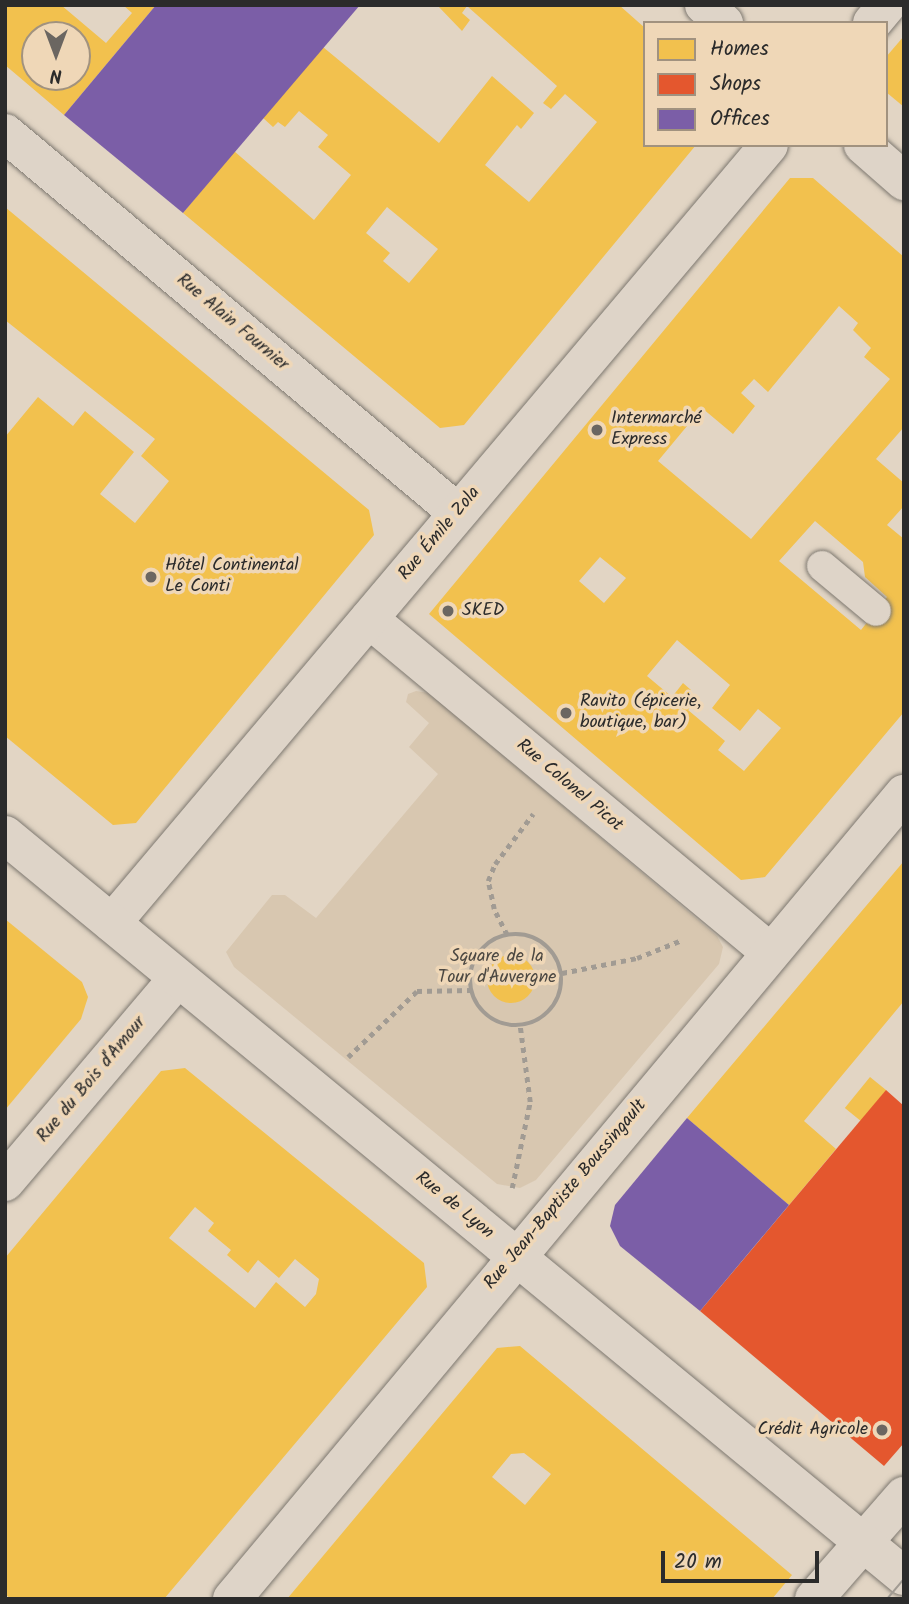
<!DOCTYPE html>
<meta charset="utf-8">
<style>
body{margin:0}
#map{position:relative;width:909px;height:1604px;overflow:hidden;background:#e2d5c4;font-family:Kalam,sans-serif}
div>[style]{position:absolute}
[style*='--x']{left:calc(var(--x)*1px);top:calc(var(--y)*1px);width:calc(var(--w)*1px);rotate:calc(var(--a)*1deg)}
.green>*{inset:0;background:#d8c7b0}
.homes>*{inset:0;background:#f2c14e;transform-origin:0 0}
.round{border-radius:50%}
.shops>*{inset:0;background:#e4572e}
.offices>*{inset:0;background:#7b5ea7}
.path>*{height:4.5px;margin-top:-2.25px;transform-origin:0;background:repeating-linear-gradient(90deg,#a19b93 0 5px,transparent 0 10px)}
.path>.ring{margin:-2.25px;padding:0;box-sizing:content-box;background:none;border:4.5px solid #a19b93;border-radius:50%}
.roads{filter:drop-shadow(0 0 2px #7d7870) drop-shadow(0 0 2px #7d7870)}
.service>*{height:30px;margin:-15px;padding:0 15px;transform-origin:15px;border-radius:15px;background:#ded4c8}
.pedestrian>*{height:38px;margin:-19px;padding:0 19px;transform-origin:19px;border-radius:19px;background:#ded4c8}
.minor>*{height:38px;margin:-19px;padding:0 19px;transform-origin:19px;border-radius:19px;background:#ded4c8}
.tertiary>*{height:38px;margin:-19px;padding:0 19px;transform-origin:19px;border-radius:19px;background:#ded4c8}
.tram>*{height:2px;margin:-1px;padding:0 1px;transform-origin:1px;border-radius:1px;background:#a19b93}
.dots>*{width:19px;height:19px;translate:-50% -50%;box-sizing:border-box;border:4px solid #efd7b7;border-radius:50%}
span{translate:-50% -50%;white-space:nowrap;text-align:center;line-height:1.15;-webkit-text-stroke:7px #efd7b7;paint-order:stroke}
.street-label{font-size:18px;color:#2b2b2b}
.poi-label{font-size:18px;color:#2b2b2b}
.left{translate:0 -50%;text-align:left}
.right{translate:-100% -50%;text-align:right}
.park-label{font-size:18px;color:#4c4842}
.frame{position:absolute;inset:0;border:7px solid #2b2b2b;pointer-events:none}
.legend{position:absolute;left:643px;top:21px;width:245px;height:126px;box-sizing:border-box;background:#efd7b7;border:2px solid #a1927f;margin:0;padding:9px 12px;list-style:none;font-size:21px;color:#2b2b2b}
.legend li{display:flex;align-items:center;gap:14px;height:35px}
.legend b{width:35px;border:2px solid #a1927f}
.north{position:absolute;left:21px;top:21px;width:70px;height:70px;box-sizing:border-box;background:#efd7b7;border:2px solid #a1927f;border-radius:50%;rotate:180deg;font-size:19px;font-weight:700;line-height:28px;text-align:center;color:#2b2b2b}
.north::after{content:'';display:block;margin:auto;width:24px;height:32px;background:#6b6661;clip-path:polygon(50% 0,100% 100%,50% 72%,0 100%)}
.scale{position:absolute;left:661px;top:1551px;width:158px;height:32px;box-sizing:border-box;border:4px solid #2b2b2b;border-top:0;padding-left:9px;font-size:21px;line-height:24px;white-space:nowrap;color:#2b2b2b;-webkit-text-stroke:5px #efd7b7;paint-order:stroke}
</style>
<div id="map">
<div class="green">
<i style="clip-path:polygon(416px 691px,429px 693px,717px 936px,723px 947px,719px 964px,536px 1180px,520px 1188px,497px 1184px,234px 967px,226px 952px,272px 895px,285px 895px,316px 918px,438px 774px,409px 747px,429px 723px,406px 702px,408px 694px)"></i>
</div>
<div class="homes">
<i style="clip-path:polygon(evenodd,5px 5px,61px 5px,106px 43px,132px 13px,123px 5px,156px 5px,64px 115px,5px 65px,5px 5px,35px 35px,77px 35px,77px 77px,35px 77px,35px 35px)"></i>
<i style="clip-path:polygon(evenodd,437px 5px,619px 5px,645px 28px,645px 145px,696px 145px,464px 425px,440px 428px,183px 213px,234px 151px,314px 220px,351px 175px,318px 147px,328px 135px,299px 111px,285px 127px,278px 122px,273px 127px,262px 117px,323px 47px,439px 143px,492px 76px,534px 113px,521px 129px,517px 125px,485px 165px,529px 202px,597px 122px,565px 94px,551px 109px,543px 103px,557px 86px,467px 6px,462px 13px,470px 20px,462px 31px,437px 5px,387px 207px,438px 249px,409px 283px,383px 261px,390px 253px,366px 233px,387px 207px)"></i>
<i style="clip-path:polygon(904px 36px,904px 107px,886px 92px,886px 57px)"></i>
<i style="clip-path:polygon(evenodd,790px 178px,813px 178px,904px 257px,904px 427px,876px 459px,904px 483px,904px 506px,887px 525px,904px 539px,904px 712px,765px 877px,741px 880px,429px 614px,790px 178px,839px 306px,858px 323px,853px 330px,871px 348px,864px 357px,890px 379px,751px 539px,658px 461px,702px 408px,733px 434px,755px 406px,741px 393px,754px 379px,768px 392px,839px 306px,790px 178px,815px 521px,863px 562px,865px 577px,887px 597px,861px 630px,779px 561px,815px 521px,790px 178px,600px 557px,626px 578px,604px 603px,579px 581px,600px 557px,790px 178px,677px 640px,730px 685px,712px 708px,740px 731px,758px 709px,781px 728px,744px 771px,718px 750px,725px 741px,688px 710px,691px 707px,683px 700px,691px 690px,683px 683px,672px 697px,647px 676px,677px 640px)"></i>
<i style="clip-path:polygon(5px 207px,369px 510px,374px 535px,136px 823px,113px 825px,5px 736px,5px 437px,38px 397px,73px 426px,85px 411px,134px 452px,100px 494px,135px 523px,169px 481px,141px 456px,155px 439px,5px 320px)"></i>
<i style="clip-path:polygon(904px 861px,904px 1001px,804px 1121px,836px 1149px,789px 1205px,687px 1118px)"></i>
<i style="clip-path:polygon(5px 919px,82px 982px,88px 997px,81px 1019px,5px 1110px)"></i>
<i class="round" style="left:487px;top:955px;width:48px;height:48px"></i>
<i style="clip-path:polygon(evenodd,185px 1068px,424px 1263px,427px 1287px,164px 1599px,11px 1599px,5px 1594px,5px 1258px,161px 1071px,185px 1068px,195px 1207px,214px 1223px,208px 1231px,231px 1250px,227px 1255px,248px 1273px,258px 1260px,279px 1278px,295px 1259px,319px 1279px,316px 1294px,305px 1307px,276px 1282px,255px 1308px,169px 1238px,195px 1207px)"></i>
<i style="left:870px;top:1077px;width:21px;height:40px;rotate:39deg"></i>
<i style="clip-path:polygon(evenodd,520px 1346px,792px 1575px,772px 1599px,287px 1599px,497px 1348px,520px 1346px,524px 1453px,551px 1474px,525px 1505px,492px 1477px,511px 1454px,524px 1453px)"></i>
</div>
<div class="shops">
<i style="clip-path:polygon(886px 1090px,904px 1106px,904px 1443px,884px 1466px,700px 1311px)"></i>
</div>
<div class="offices">
<i style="clip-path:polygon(156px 5px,360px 5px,183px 213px,64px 115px)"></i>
<i style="clip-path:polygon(687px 1118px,789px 1205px,700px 1311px,620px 1246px,610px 1226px,615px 1205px)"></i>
</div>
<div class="path">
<i class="ring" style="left:470px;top:934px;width:87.5px;height:87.5px"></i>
<i style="--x:507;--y:935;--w:29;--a:-117"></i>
<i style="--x:494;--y:909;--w:29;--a:-102"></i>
<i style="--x:488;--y:881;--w:18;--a:-68"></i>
<i style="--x:495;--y:864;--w:63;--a:-52.8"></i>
<i style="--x:562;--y:973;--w:76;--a:-11.3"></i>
<i style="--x:637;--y:958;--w:48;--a:-21.8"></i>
<i style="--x:348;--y:1057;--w:95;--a:-43.7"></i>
<i style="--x:417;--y:991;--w:54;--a:-1.1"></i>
<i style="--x:512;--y:1188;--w:88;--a:-78.2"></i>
<i style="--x:530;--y:1102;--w:77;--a:-97.5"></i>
</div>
<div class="roads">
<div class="service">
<i style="--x:822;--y:566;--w:70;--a:39.8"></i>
</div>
<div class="pedestrian">
<i style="--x:814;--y:1599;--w:137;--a:-48.9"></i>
</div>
<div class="minor">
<i style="--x:704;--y:5;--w:27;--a:42"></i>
<i style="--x:872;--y:23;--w:23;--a:-50"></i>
<i style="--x:5;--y:133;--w:591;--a:39.99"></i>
<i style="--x:863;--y:145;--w:55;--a:41.3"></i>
<i style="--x:369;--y:619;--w:521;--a:39.71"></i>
<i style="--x:112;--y:923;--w:1018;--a:-49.82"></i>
<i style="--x:5;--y:1182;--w:267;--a:-49.7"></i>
<i style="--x:232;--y:1599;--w:1049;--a:-50.15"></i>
</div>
<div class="tertiary">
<i style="--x:5;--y:835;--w:1165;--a:39.5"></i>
</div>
</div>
<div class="tram">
<i style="--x:887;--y:1599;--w:26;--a:-50"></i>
<i style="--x:902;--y:1599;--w:3;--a:-45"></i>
</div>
<div class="dots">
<i style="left:597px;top:430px;background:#6b6661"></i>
<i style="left:151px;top:577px;background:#6b6661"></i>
<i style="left:448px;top:611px;background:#6b6661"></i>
<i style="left:566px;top:713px;background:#6b6661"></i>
<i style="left:882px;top:1430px;background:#6b6661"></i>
</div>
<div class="street-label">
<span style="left:232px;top:323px;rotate:40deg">Rue Alain Fournier</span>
<span style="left:440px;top:534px;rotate:-50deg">Rue Émile Zola</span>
<span style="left:569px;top:786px;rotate:40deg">Rue Colonel Picot</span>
<span style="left:92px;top:1080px;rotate:-50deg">Rue du Bois d'Amour</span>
<span style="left:566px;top:1195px;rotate:-50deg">Rue Jean-Baptiste Boussingault</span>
<span style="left:454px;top:1206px;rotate:39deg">Rue de Lyon</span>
</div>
<div class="poi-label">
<span class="left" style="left:611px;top:430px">Intermarché<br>Express</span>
<span class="left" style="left:165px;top:577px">Hôtel Continental<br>Le Conti</span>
<span class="left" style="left:462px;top:611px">SKED</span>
<span class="left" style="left:580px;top:713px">Ravito (épicerie,<br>boutique, bar)</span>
<span class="right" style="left:868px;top:1430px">Crédit Agricole</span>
</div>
<div class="park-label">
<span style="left:497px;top:968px">Square de la<br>Tour d'Auvergne</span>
</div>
<div class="frame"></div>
<ul class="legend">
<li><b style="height:19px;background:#f2c14e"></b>Homes</li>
<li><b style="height:19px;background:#e4572e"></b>Shops</li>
<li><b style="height:19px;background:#7b5ea7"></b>Offices</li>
</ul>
<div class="north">N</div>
<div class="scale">20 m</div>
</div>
